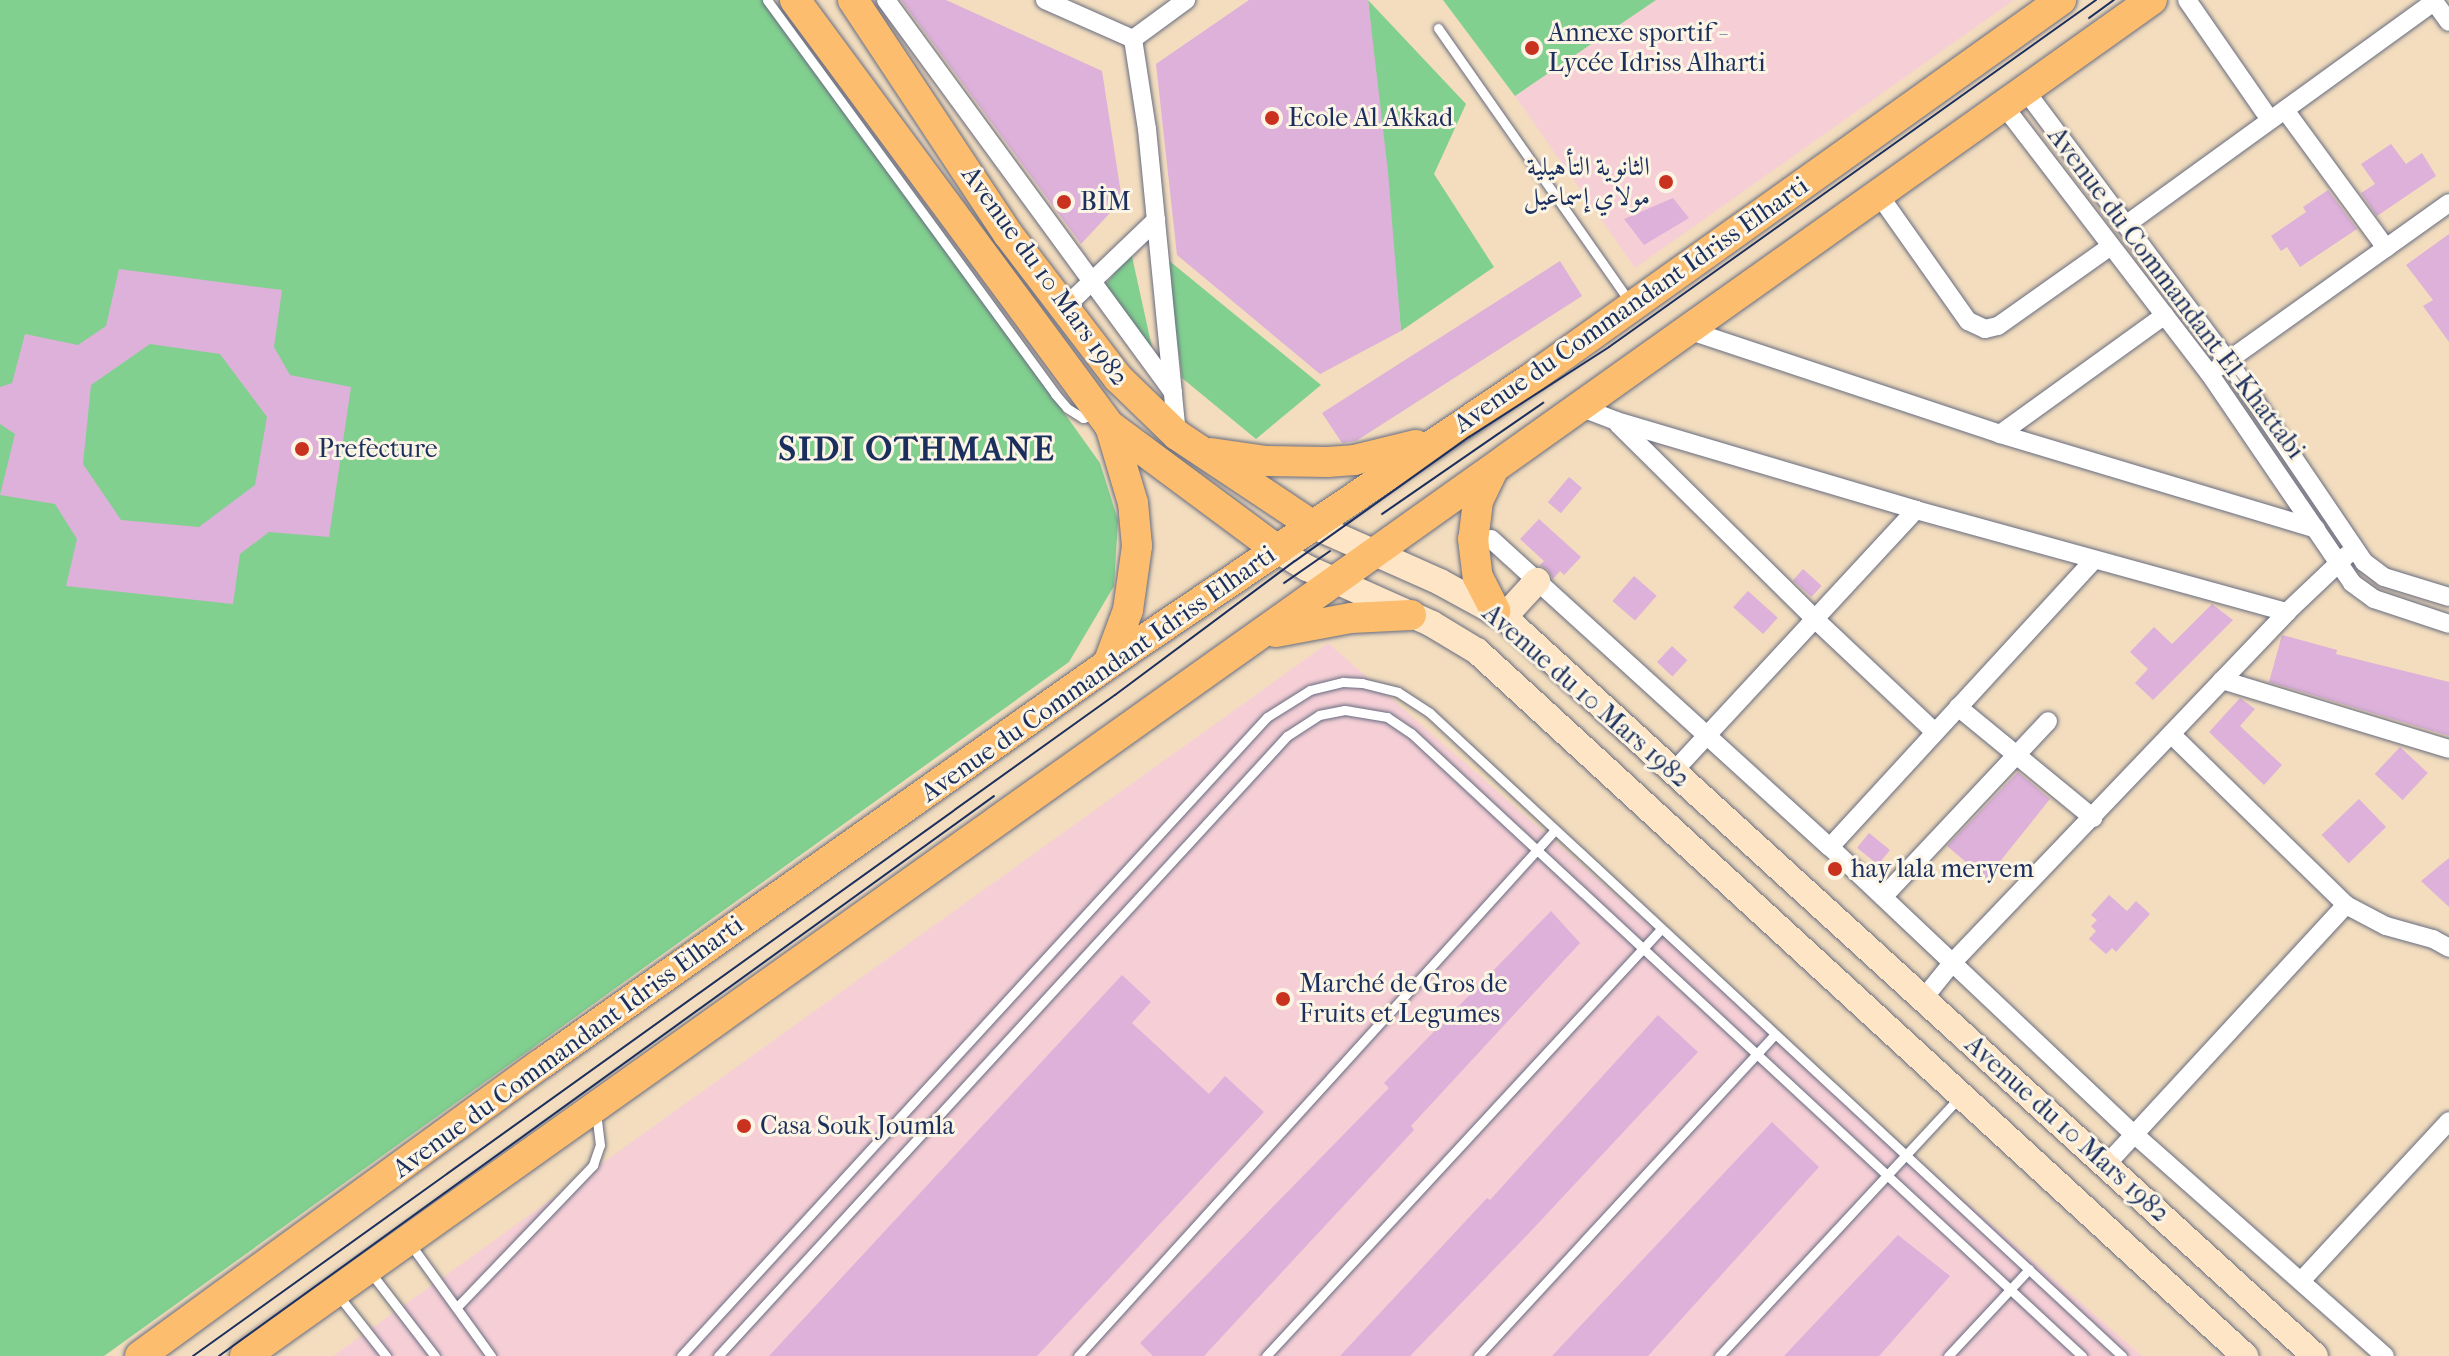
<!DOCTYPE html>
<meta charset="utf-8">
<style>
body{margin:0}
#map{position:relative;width:2449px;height:1356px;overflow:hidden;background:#f3ddbe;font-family:"IM FELL French Canon",Amiri,serif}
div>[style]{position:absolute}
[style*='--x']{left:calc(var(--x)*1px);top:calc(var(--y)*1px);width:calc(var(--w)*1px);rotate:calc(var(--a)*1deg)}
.built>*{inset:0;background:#f6cfd6}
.green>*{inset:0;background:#82d08f}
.building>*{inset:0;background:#ddb1d9;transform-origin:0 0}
.roads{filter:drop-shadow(0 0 2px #676c80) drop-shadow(0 0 2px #676c80)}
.lane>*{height:9px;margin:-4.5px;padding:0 4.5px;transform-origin:4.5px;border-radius:4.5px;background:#fff}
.street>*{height:18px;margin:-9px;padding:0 9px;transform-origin:9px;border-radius:9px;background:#fff}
.secondary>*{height:26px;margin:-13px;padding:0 13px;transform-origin:13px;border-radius:13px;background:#fee5c5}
.primary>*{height:30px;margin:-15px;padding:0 15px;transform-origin:15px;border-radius:15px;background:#fcbd6f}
.tram>*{height:2px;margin:-1px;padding:0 1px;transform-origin:1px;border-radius:1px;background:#1b2f5e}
.dots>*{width:22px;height:22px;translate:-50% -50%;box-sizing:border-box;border:4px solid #fcf5e5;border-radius:50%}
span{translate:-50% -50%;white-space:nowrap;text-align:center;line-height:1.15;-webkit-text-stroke:6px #fcf5e5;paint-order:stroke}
.poi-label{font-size:26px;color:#1b2f5e}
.left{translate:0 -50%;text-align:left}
.right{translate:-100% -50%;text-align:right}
.street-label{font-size:26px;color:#1b2f5e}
.district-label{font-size:34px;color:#1b2f5e;font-weight:700;letter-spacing:2px}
</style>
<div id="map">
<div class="built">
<i style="clip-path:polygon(1656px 0,2014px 0,1635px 268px,1515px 96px)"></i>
<i style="clip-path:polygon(1328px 643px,2142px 1356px,333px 1356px)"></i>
</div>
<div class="green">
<i style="clip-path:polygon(0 0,768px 0,1100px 463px,1118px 520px,1114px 586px,1069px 662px,104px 1356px,0 1356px)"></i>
<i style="clip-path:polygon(1368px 0,1466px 104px,1434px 174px,1494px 267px,1401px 331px)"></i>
<i style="clip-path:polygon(1443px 0,1656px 0,1515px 96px)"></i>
<i style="clip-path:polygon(1131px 252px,1155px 361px,1103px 288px)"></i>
<i style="clip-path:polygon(1167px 259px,1321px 385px,1256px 439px,1182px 378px)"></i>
</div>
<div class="building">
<i style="clip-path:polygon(901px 0,946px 0,1102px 71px,1122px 200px,1081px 244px)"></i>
<i style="clip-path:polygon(1249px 0,1368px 0,1388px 172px,1401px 331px,1320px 374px,1177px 255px,1156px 64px)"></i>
<i style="clip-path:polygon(2391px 144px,2406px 164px,2422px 153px,2436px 176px,2377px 216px,2361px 193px,2375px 184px,2361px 164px)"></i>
<i style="clip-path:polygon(2328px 190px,2357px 229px,2300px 267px,2287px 247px,2281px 251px,2271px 236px,2306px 212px,2303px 207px)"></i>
<i style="clip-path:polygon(1673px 198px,1689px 218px,1644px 245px,1624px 219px)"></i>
<i style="clip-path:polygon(2449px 234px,2449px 342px,2423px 306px,2433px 300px,2406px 265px)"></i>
<i style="clip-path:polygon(1560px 261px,1582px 296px,1356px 441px,1342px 443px,1322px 413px)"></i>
<i style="clip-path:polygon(evenodd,119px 269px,282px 290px,274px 347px,290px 375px,351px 387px,329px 537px,269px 532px,240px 554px,233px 604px,66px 586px,77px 539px,55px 504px,0 495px,15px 434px,0 424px,0 387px,12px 383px,25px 334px,78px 345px,106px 326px,119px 269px,150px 344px,220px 354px,267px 417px,255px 485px,199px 527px,121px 520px,83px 464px,91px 385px,150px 344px)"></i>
<i style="left:1569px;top:477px;width:17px;height:33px;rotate:40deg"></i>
<i style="clip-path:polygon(1539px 519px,1581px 557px,1564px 575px,1560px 571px,1553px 579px,1548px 570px,1540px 565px,1544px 561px,1520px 539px)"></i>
<i style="left:1803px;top:569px;width:25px;height:15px;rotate:42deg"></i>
<i style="left:1634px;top:576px;width:30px;height:33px;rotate:41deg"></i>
<i style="left:1748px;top:591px;width:40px;height:22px;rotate:42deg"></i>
<i style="clip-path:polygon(2212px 604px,2233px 620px,2153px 700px,2135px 683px,2148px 669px,2130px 652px,2154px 627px,2172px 644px)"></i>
<i style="clip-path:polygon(2282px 635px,2337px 650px,2336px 654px,2449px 682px,2449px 736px,2269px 682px)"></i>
<i style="left:1672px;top:646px;width:21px;height:22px;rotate:43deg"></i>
<i style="clip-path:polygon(2240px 698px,2255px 709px,2240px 726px,2282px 765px,2264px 785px,2209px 732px)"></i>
<i style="left:2400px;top:747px;width:38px;height:37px;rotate:43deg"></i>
<i style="clip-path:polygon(2018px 772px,2050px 799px,1986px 879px,1947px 846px)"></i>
<i style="left:2359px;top:799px;width:39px;height:52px;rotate:46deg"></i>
<i style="left:1869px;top:833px;width:27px;height:19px;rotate:39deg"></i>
<i style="clip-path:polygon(2449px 858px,2449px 907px,2421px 881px)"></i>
<i style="clip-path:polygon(2109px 895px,2127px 911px,2136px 901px,2150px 914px,2116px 952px,2112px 948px,2106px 954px,2089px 939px,2096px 931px,2091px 926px,2097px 920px,2091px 915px)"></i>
<i style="clip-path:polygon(1551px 911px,1580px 943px,1411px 1126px,1414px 1130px,1204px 1356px,1153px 1356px,1140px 1343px,1389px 1088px,1384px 1083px)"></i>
<i style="clip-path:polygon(1122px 975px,1151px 1002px,1132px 1023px,1209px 1094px,1225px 1076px,1264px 1112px,1037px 1356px,769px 1356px)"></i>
<i style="clip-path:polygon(1658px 1015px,1698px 1052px,1531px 1231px,1410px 1356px,1340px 1356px,1487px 1198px,1490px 1200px)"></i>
<i style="clip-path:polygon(1772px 1122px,1819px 1167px,1648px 1356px,1552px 1356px)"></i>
<i style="clip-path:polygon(1898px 1235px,1950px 1276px,1879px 1356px,1784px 1356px)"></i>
</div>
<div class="roads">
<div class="lane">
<i style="--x:767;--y:0;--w:488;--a:53.8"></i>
<i style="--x:1055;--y:394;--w:18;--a:49"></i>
<i style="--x:1067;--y:408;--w:19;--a:32"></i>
<i style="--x:1083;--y:418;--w:11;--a:-15"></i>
<i style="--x:1438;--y:28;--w:333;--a:55"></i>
<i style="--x:411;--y:1245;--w:137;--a:54.2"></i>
<i style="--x:371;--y:1273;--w:105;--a:52.4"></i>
<i style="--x:338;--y:1295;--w:78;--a:51.8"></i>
<i style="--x:457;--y:1307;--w:197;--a:-46.2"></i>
<i style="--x:593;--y:1165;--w:21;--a:-71"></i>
<i style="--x:600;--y:1145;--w:34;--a:-97"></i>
<i style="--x:681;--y:1356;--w:867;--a:-47.48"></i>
<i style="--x:1267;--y:717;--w:51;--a:-32.1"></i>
<i style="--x:1310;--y:690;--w:34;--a:-14"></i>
<i style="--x:1343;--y:682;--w:19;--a:3"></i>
<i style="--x:1362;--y:683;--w:37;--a:14"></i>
<i style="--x:1398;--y:692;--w:38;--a:33"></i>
<i style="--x:1430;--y:713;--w:945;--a:42.9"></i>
<i style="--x:718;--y:1356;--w:842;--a:-47.46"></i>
<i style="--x:1287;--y:736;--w:38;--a:-33"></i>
<i style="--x:1319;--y:715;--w:26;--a:-11"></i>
<i style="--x:1345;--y:710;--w:43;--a:9.5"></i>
<i style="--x:1387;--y:717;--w:29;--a:34"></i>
<i style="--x:1411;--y:733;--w:916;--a:42.88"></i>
<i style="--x:1078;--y:1356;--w:709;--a:-47.8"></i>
<i style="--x:1266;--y:1356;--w:582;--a:-47.23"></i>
<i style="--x:1478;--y:1356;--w:438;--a:-47.3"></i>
<i style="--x:1719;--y:1356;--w:352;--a:-47.1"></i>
<i style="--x:1948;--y:1356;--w:119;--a:-47"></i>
</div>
<div class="street">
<i style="--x:886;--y:0;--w:486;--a:53.8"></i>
<i style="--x:1045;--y:0;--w:96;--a:23.9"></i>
<i style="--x:2187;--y:0;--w:146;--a:55.3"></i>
<i style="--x:2433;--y:0;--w:27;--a:54"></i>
<i style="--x:1133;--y:39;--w:91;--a:81.2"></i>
<i style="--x:1147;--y:129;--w:307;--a:84.4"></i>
<i style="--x:1133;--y:39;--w:66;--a:-36.3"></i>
<i style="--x:2025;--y:90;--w:339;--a:53.2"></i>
<i style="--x:2228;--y:361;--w:243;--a:55.9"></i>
<i style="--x:2364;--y:562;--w:25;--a:37"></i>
<i style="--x:2384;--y:577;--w:68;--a:17.1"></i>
<i style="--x:2004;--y:106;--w:337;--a:52.5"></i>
<i style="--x:2209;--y:373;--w:254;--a:55.7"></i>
<i style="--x:2352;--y:583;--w:27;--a:36"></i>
<i style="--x:2374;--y:599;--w:79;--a:18.4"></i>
<i style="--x:2285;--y:110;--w:171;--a:53.8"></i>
<i style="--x:1877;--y:192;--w:158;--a:54.8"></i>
<i style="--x:1968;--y:321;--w:19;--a:25"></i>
<i style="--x:1985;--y:329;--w:13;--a:-13"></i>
<i style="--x:1998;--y:326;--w:138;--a:-35.3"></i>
<i style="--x:2127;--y:224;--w:379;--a:-35.9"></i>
<i style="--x:1063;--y:309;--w:129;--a:-43.7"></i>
<i style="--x:1688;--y:330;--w:329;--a:18.4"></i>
<i style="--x:2000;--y:434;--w:330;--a:16.7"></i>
<i style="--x:2219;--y:367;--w:282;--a:-35.5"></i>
<i style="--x:1580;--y:407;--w:39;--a:21"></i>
<i style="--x:1616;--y:421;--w:313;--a:16.5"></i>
<i style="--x:1916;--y:510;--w:385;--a:15.4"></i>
<i style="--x:1618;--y:424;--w:279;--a:44.7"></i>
<i style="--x:1816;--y:620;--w:163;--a:43.3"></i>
<i style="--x:2000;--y:434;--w:203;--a:-35.8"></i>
<i style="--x:1491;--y:539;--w:458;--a:42.3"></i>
<i style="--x:1830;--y:847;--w:418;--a:43.4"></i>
<i style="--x:2134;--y:1134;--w:335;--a:41.5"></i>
<i style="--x:2222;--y:680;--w:237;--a:16.9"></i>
<i style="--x:1958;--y:707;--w:175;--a:39.4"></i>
<i style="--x:2171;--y:734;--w:245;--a:44.3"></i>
<i style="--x:2346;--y:905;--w:45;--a:27.7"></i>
<i style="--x:2386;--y:926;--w:49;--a:15.5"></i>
<i style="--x:2433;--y:939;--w:18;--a:29"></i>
<i style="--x:1674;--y:771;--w:356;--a:-47.2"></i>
<i style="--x:1830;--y:847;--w:389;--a:-47.4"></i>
<i style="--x:1883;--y:897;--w:241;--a:-46.8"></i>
<i style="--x:1923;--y:999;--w:48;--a:-51"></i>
<i style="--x:1953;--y:962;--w:484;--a:-46.3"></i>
<i style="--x:2287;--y:612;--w:83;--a:-43.5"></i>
<i style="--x:2106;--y:1165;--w:354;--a:-47.3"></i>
<i style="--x:2301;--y:1281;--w:218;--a:-47.2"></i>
</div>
<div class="secondary">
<i style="--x:1312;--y:525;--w:140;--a:24"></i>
<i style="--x:1440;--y:582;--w:73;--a:28.7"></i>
<i style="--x:1504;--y:617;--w:1097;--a:42.34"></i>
<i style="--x:1276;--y:549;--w:36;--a:32"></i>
<i style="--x:1307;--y:568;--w:137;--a:24.1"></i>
<i style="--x:1432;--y:624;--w:52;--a:31"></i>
<i style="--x:1477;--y:651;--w:1043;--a:42.55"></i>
<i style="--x:1504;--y:617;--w:49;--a:-47.5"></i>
</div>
<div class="primary">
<i style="--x:795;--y:0;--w:528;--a:53.54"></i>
<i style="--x:1109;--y:425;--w:208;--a:36.6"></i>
<i style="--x:853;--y:0;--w:281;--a:56.5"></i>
<i style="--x:1008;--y:234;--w:181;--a:52.6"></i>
<i style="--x:1118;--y:378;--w:82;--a:44"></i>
<i style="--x:1177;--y:435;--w:162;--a:33.7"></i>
<i style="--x:1211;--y:453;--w:56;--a:8.3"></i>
<i style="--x:1266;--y:461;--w:61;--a:0.9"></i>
<i style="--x:1327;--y:462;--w:27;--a:-4"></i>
<i style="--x:1354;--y:460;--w:64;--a:-13.6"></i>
<i style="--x:1493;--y:470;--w:34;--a:116"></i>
<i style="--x:1478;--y:501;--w:38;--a:97"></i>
<i style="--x:1473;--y:539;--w:38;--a:83"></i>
<i style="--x:1478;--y:577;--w:38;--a:63"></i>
<i style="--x:1276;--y:632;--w:76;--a:-10.6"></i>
<i style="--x:1351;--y:618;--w:60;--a:-2.9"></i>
<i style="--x:1108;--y:664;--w:58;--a:-69.7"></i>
<i style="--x:1128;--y:610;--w:65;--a:-82"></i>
<i style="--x:1137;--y:546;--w:43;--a:-95.3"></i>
<i style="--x:1133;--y:503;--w:80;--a:-106.6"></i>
<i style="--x:140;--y:1356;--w:496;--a:-36.1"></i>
<i style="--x:541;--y:1064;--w:694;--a:-35.2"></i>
<i style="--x:1108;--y:664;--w:513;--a:-34.03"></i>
<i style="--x:1533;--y:377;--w:649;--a:-35.53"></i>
<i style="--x:245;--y:1356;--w:2340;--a:-35.42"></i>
</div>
</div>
<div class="tram">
<i style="--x:2089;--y:18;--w:31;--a:-36"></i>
<i style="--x:1382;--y:514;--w:196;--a:-34.6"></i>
<i style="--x:1284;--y:583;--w:56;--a:-34.8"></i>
<i style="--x:193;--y:1356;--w:1134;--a:-35.64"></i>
<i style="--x:1115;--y:695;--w:224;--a:-36.7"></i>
<i style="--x:1295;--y:561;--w:214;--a:-35.5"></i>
<i style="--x:1469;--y:437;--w:166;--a:-32.7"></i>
<i style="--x:1609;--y:347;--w:598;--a:-35.47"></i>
<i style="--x:219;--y:1356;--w:956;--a:-35.85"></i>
</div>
<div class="dots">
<i style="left:1532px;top:48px;background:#c8321e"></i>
<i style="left:1272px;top:118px;background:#c8321e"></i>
<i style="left:1666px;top:182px;background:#c8321e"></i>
<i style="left:1064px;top:202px;background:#c8321e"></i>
<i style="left:302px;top:449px;background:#c8321e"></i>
<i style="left:1835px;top:869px;background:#c8321e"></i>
<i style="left:1283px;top:999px;background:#c8321e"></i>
<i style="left:744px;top:1126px;background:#c8321e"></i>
</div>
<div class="poi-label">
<span class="left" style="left:1548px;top:48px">Annexe sportif -<br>Lycée Idriss Alharti</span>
<span class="left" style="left:1288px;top:118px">Ecole Al Akkad</span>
<span class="right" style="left:1650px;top:182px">الثانوية التأهيلية<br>مولاي إسماعيل</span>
<span class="left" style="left:1080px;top:202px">BİM</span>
<span class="left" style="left:318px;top:449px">Prefecture</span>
<span class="left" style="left:1851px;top:869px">hay lala meryem</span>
<span class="left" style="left:1299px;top:999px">Marché de Gros de<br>Fruits et Legumes</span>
<span class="left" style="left:760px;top:1126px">Casa Souk Joumla</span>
</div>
<div class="street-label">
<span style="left:1045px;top:276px;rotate:54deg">Avenue du 10 Mars 1982</span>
<span style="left:2176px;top:293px;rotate:53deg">Avenue du Commandant El-Khattabi</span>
<span style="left:1631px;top:305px;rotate:-35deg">Avenue du Commandant Idriss Elharti</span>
<span style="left:1098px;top:674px;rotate:-35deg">Avenue du Commandant Idriss Elharti</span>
<span style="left:1586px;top:696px;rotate:41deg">Avenue du 10 Mars 1982</span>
<span style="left:568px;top:1047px;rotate:-36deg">Avenue du Commandant Idriss Elharti</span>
<span style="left:2067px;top:1129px;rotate:42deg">Avenue du 10 Mars 1982</span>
</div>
<div class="district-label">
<span style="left:917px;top:450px">SIDI OTHMANE</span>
</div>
</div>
